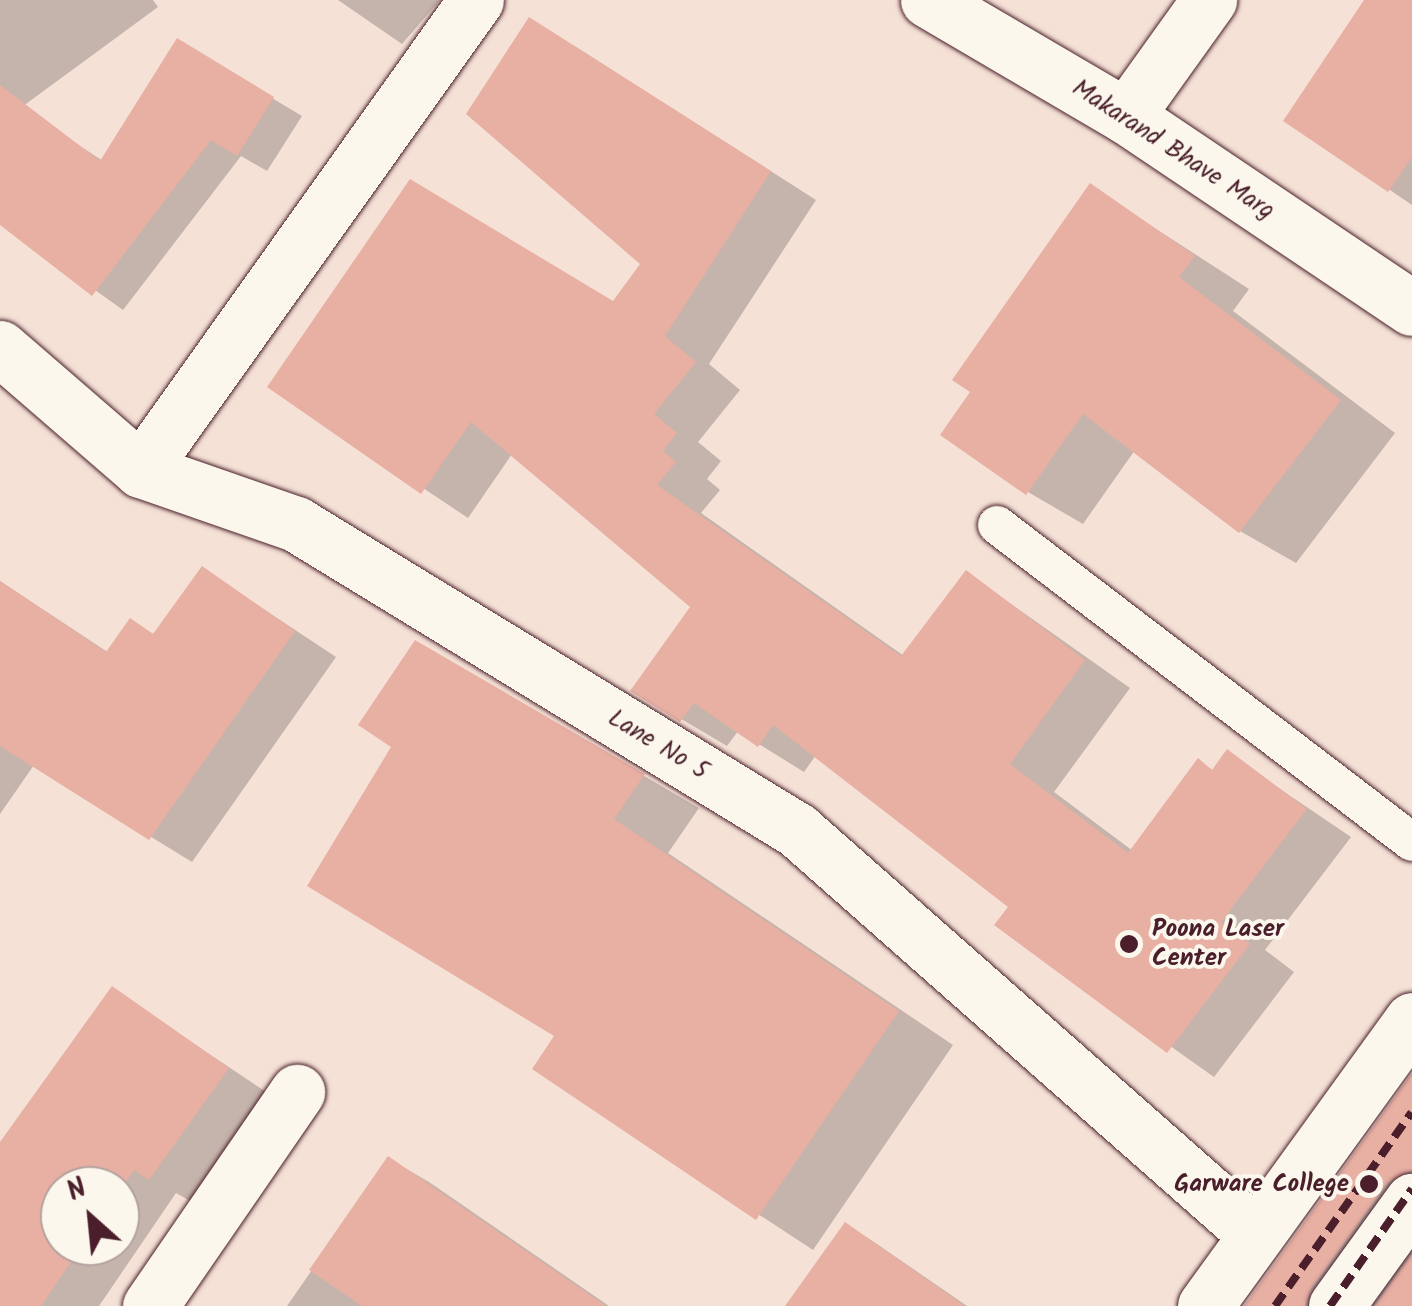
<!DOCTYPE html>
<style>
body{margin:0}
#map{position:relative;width:1412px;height:1306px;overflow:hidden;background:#f5e1d6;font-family:Kalam,sans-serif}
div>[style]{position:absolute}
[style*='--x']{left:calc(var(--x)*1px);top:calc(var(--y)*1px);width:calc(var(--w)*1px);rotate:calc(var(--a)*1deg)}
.shadow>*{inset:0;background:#0003}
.building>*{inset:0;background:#e8afa3}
.roads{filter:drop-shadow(0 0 2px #4a1f2b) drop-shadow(0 0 2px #4a1f2b)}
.service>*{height:38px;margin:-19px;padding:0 19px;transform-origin:19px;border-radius:19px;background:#fbf7ec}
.minor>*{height:55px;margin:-27.5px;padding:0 27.5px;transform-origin:27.5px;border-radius:27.5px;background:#fbf7ec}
.primary>*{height:55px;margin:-27.5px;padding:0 27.5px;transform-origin:27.5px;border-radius:27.5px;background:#fbf7ec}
.rail>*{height:8px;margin-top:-4px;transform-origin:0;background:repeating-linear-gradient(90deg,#4a1f2b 0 15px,transparent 0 23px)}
.dots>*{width:28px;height:28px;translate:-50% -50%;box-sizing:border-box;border:5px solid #fbf7ec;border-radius:50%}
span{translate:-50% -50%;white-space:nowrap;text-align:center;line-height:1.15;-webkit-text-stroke:8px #fbf7ec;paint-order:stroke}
.street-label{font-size:25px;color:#4a1f2b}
.poi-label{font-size:25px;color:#4a1f2b;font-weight:700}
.left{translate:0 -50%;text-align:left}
.right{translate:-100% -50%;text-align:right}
.north{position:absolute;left:40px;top:1166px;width:100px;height:100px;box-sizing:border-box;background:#fbf7ec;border:2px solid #b4a19f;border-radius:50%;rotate:333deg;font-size:28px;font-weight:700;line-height:40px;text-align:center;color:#4a1f2b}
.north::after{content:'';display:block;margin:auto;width:35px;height:45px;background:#4a1f2b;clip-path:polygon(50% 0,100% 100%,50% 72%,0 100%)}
</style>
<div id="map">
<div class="shadow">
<i style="clip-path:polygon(0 0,153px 0,158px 7px,0 123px)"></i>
<i style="clip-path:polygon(338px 0,440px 0,402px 44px)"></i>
<i style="clip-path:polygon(1367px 0,1412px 0,1412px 205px,1287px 120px)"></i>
<i style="clip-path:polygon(177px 41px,302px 116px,267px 171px,241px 156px,123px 310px,0 222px,0 200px,54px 129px,103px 161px)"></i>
<i style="clip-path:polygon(576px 47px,816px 200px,709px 364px,740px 390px,698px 442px,721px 461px,707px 479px,720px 490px,701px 513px,904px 656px,967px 573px,1130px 688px,1054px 792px,1133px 851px,1199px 762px,1214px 771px,1227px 753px,1351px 837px,1265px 950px,1294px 972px,1214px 1077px,998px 924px,1011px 907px,816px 755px,804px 772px,738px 731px,727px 746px,634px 691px,693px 606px,512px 454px,468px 518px,270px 386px,614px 303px,643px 263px)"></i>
<i style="clip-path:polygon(1091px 187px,1249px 289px,1233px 311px,1395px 433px,1296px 563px,1240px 531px,1135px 450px,1083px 524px,1028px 492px,974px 391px)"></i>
<i style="clip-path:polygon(203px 569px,336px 657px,192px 862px,34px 765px,0 814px,0 581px,109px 653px,131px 621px,155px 635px)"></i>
<i style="clip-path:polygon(416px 643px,699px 808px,668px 853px,953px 1045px,813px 1250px,535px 1068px,558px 1035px,395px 746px)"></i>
<i style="clip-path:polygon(evenodd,112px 989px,269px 1094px,192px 1202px,176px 1193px,99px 1306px,0 1306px,0 1146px,112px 989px,60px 1186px,120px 1186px,120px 1246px,60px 1246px,60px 1186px)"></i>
<i style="clip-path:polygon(1412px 1078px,1412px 1306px,1248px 1306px)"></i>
<i style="clip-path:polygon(389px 1159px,429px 1182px,609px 1306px,287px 1306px)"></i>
<i style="clip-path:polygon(846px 1225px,874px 1242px,967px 1306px,789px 1306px)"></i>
</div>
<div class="building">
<i style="clip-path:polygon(1364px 0,1412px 0,1412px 157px,1388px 192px,1283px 121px)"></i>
<i style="clip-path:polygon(529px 17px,771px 171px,665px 336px,696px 362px,654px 414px,677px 433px,663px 451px,676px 462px,657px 485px,901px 656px,966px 570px,1085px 660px,1010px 764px,1128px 853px,1198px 758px,1212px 770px,1227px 749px,1307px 809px,1221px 922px,1250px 944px,1167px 1053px,994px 925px,1008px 907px,773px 725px,758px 747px,694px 703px,680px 722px,630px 691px,690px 607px,471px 422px,421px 494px,267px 387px,410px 179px,613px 301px,640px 264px,466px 114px)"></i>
<i style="clip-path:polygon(177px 38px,274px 97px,237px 156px,211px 140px,92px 296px,0 225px,0 85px,100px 161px)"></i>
<i style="clip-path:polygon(1090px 183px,1195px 256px,1179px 277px,1341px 400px,1239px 533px,1083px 414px,1026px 495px,940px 435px,970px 392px,952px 380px)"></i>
<i style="clip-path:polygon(202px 566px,295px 631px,149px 840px,0 746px,0 581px,106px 652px,130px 618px,153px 634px)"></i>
<i style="clip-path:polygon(415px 640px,645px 774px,614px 819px,899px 1011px,756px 1220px,532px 1069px,554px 1036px,307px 886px,391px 747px,358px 725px)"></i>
<i style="clip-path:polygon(112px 986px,229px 1068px,149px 1180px,134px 1170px,120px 1190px,60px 1186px,60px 1246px,82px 1246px,41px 1306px,0 1306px,0 1142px)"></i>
<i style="clip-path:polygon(1412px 1073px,1412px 1170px,1387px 1183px,1311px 1288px,1305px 1306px,1244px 1306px)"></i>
<i style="clip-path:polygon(388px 1156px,606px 1306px,362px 1306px,309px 1270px)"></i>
<i style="clip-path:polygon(845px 1222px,965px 1306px,785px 1306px)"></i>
<i style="clip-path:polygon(1412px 1254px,1412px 1306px,1375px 1306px)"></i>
</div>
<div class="roads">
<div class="service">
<i style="--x:997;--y:525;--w:522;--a:37.37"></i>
</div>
<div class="minor">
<i style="--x:928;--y:0;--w:229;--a:30.4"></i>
<i style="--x:1126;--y:116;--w:344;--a:33.9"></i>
<i style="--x:1126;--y:116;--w:143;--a:-54.4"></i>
<i style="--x:0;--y:348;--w:186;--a:40.9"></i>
<i style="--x:141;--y:470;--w:164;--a:19.2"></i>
<i style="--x:296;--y:524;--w:587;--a:31.42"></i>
<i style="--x:797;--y:830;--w:612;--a:41.42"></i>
<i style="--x:141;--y:470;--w:577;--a:-54.52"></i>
<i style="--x:150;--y:1306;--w:260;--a:-55.5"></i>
</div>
<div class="primary">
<i style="--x:1205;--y:1306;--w:353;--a:-54.1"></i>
<i style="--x:1336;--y:1306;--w:130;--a:-54.1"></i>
</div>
</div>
<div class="rail">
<i style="--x:1275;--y:1306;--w:237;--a:-54.8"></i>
<i style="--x:1330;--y:1306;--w:143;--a:-55"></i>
</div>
<div class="dots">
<i style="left:1129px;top:944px;background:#4a1f2b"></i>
<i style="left:1369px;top:1184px;background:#4a1f2b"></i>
</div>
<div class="street-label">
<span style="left:1173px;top:150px;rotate:33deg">Makarand Bhave Marg</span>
<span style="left:658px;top:745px;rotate:31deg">Lane No 5</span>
</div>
<div class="poi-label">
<span class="left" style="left:1152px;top:944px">Poona Laser<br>Center</span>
<span class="right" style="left:1349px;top:1184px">Garware College</span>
</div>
<div class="north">N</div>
</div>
